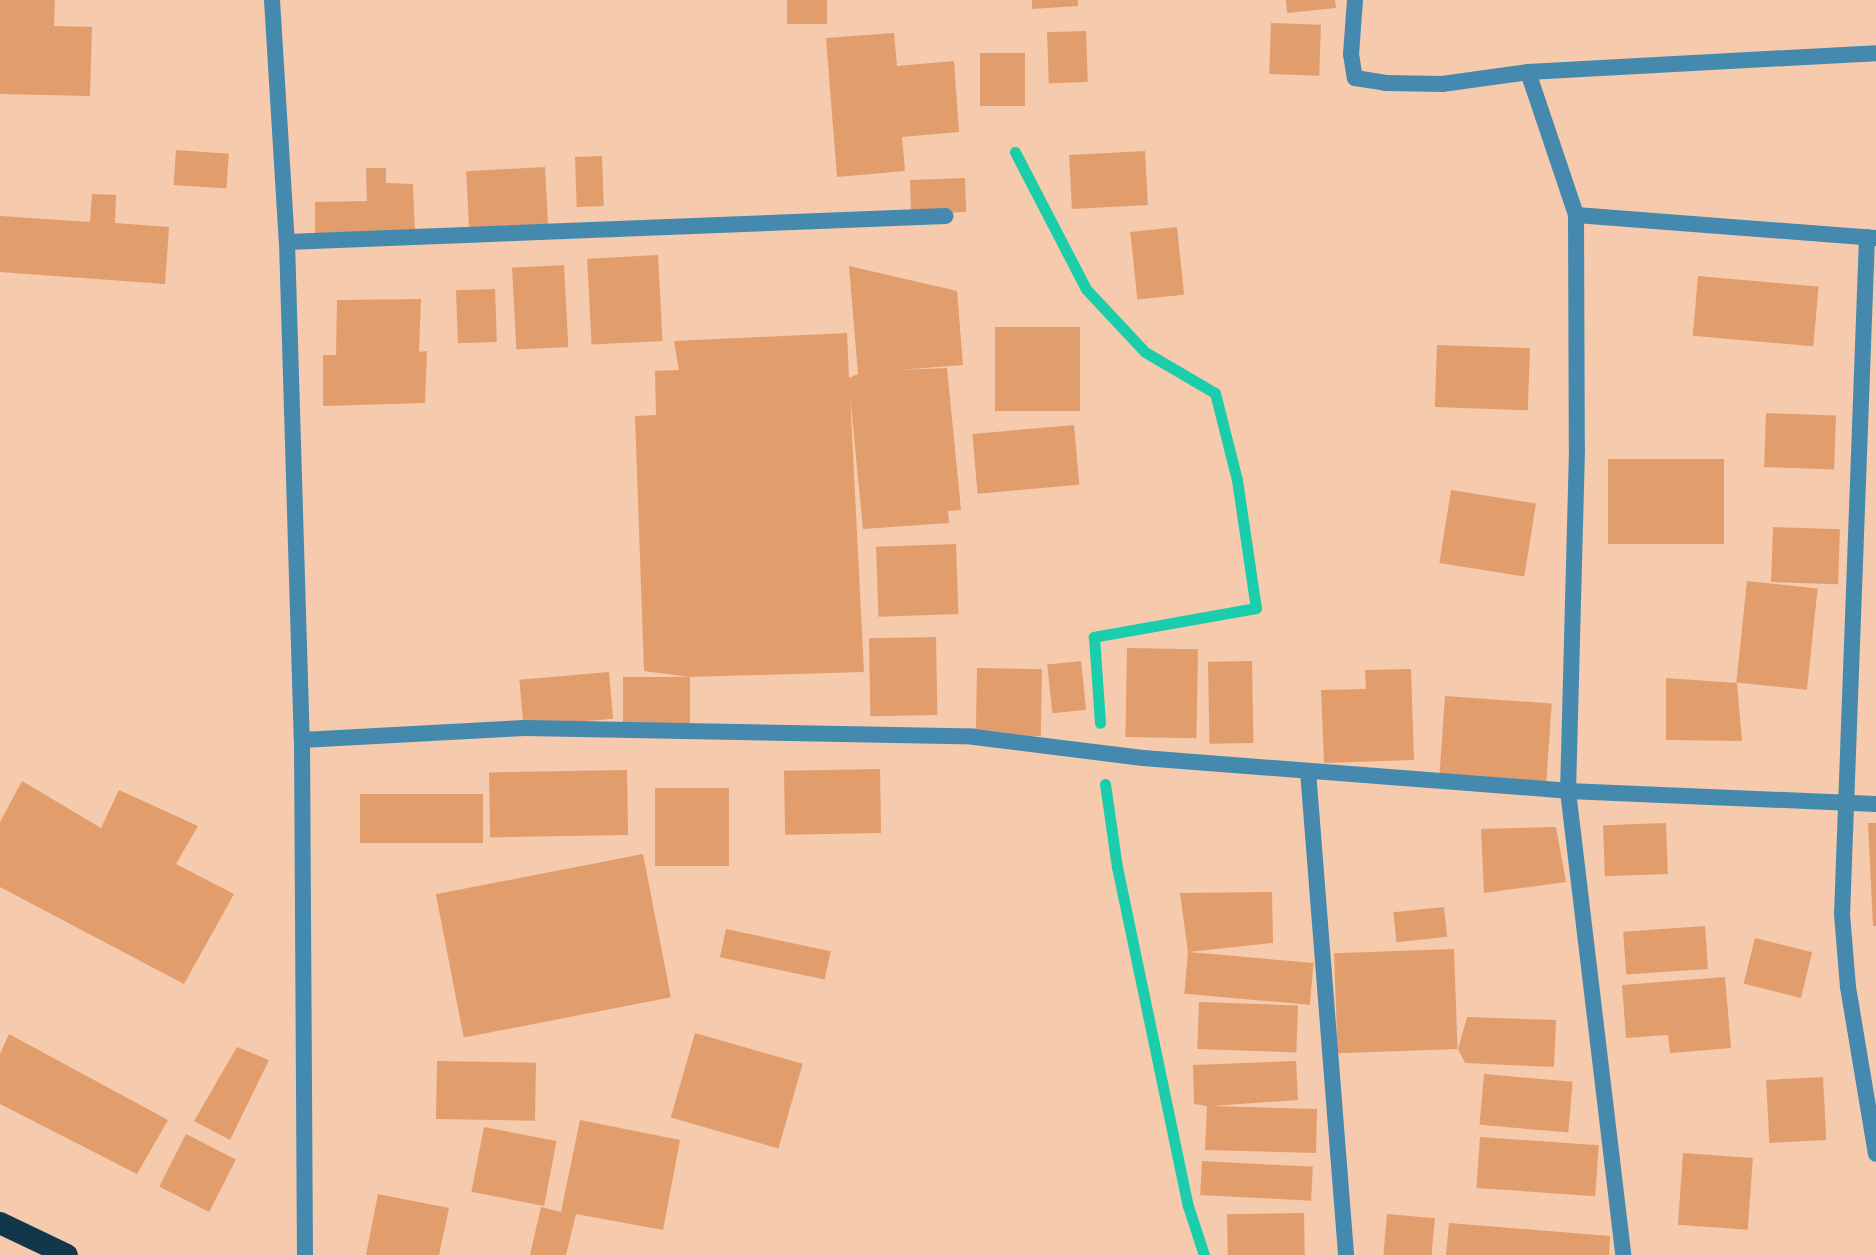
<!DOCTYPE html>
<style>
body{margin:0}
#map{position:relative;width:1876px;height:1255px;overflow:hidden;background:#f5caad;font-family:Overpass,sans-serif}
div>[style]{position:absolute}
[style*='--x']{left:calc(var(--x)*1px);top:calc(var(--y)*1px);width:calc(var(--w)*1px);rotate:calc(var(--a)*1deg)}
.stream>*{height:11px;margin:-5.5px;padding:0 5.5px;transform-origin:5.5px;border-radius:5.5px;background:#1ccdac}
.building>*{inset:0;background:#e29d6d;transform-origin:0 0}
.minor>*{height:16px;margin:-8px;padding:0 8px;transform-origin:8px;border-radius:8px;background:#4589ae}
.trunk>*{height:22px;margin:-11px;padding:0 11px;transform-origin:11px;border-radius:11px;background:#12364a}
span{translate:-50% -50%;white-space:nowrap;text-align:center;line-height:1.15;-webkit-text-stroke:8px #f5caad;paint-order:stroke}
</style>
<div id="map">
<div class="stream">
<i style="--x:1015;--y:152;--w:154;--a:62.6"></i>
<i style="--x:1086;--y:289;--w:86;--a:46.9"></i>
<i style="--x:1145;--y:352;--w:81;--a:30.4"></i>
<i style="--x:1215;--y:393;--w:90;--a:75.8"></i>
<i style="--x:1237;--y:480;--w:129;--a:81.6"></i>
<i style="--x:1256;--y:608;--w:165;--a:169.9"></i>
<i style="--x:1094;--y:637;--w:86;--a:86"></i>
<i style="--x:1105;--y:784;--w:84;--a:81.8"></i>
<i style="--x:1117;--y:867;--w:346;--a:78.2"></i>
<i style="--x:1188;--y:1206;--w:52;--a:71.9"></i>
</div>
<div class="building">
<i style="clip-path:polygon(0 0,55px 0,54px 26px,92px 27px,90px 96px,0 94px)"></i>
<i style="left:787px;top:0;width:40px;height:24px"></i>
<i style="clip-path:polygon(1032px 0,1078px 0,1078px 6px,1032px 9px)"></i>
<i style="clip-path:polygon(1286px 0,1335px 0,1336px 8px,1287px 13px)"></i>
<i style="left:1271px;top:23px;width:50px;height:51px;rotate:2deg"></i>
<i style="left:1086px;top:31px;width:51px;height:39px;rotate:88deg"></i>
<i style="clip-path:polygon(894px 33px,897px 66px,954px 61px,959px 132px,902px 137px,905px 171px,837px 177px,826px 38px)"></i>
<i style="left:980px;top:53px;width:45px;height:53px"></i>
<i style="left:176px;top:150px;width:53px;height:35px;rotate:4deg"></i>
<i style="left:1145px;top:151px;width:54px;height:76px;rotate:87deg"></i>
<i style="left:602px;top:156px;width:50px;height:27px;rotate:88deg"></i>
<i style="left:545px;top:167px;width:63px;height:79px;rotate:87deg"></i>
<i style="clip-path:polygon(366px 168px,386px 168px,386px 183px,413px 184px,415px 235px,315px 239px,315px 202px,367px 201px)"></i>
<i style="left:965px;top:178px;width:34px;height:55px;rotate:88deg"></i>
<i style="clip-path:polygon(92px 194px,116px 195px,115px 223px,169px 227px,165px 284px,0 272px,0 216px,90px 222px)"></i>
<i style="left:1177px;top:227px;width:68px;height:47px;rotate:84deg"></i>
<i style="left:658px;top:255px;width:86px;height:71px;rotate:87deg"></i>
<i style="left:564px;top:265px;width:82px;height:52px;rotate:87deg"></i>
<i style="clip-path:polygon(849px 266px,957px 291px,963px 365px,899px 370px,947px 368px,961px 510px,948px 511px,949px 523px,863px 529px,850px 395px,864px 672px,690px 677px,644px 671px,635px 416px,656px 415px,655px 371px,679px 370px,674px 341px,847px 333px,849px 378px,858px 374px)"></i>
<i style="left:1698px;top:276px;width:121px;height:60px;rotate:5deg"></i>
<i style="left:495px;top:289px;width:53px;height:39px;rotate:88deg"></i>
<i style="clip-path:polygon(421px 299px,419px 352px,427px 351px,425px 403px,323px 406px,323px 355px,336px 355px,337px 300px)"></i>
<i style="left:1080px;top:327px;width:84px;height:85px;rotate:90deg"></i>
<i style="left:1437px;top:345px;width:93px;height:62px;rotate:2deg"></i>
<i style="left:1766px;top:413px;width:70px;height:54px;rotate:2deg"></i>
<i style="left:1074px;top:425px;width:60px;height:102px;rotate:85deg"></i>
<i style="left:1724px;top:459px;width:85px;height:116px;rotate:90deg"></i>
<i style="left:1451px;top:490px;width:86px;height:74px;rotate:9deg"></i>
<i style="left:1773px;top:527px;width:67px;height:55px;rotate:2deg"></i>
<i style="left:956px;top:544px;width:70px;height:80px;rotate:88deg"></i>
<i style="left:1747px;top:581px;width:71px;height:102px;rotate:6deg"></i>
<i style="left:936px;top:637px;width:78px;height:67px;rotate:89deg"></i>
<i style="left:1127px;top:648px;width:71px;height:89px;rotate:1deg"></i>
<i style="left:1081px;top:661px;width:49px;height:34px;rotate:84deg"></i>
<i style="left:1252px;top:661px;width:82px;height:44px;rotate:89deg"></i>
<i style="left:977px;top:668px;width:65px;height:67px;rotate:1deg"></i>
<i style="clip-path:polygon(1411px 669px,1414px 760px,1324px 763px,1321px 690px,1366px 689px,1365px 670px)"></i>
<i style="left:609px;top:672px;width:47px;height:90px;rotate:85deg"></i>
<i style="left:623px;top:677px;width:67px;height:51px"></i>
<i style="clip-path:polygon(1666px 678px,1737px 683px,1742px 741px,1666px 740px)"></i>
<i style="left:1445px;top:696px;width:107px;height:83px;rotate:4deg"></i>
<i style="left:880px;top:769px;width:64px;height:96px;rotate:89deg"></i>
<i style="left:627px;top:770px;width:65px;height:138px;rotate:89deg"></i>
<i style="clip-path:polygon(22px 781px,101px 828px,119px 790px,198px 826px,176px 864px,234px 894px,184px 984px,0 887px,0 822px)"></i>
<i style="left:655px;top:788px;width:74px;height:78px"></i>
<i style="left:360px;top:794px;width:123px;height:49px"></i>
<i style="left:1666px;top:823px;width:51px;height:63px;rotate:88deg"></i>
<i style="clip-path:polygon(1868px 823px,1876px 823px,1876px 926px,1873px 926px)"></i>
<i style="clip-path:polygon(1556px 827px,1566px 882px,1484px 893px,1481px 829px)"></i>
<i style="left:643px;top:854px;width:146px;height:211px;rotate:79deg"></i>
<i style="clip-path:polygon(1272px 892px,1273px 943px,1188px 952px,1180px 893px)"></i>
<i style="left:1444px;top:907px;width:30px;height:51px;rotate:84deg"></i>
<i style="left:1705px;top:926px;width:43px;height:82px;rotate:86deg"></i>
<i style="left:726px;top:929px;width:107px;height:29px;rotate:12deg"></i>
<i style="left:1755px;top:938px;width:59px;height:47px;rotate:14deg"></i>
<i style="left:1454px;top:949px;width:100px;height:120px;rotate:88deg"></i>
<i style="left:1188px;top:952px;width:126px;height:42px;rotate:5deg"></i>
<i style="clip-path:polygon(1725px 977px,1731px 1048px,1670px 1053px,1668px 1035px,1626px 1038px,1622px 985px)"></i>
<i style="left:1199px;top:1002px;width:99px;height:47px;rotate:2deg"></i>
<i style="clip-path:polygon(1467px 1017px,1556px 1020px,1554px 1067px,1465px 1063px,1458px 1049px)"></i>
<i style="left:695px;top:1033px;width:112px;height:88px;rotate:16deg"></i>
<i style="clip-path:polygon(9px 1034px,168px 1120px,137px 1174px,0 1104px,0 1054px)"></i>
<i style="clip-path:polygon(237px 1047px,269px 1060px,230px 1140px,194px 1121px)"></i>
<i style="left:437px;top:1061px;width:99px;height:58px;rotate:1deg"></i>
<i style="clip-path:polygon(1296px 1061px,1298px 1100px,1211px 1106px,1317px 1109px,1316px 1153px,1205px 1150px,1207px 1106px,1194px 1104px,1193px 1065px)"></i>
<i style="left:1484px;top:1074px;width:89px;height:51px;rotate:5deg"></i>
<i style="left:1823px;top:1077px;width:63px;height:57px;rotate:87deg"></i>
<i style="clip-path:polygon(580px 1120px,680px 1140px,663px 1230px,576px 1214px,566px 1255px,530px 1255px,541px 1207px,561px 1212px)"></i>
<i style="left:484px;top:1127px;width:74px;height:66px;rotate:11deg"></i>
<i style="left:186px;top:1134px;width:56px;height:59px;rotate:27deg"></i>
<i style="left:1480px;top:1137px;width:119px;height:51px;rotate:4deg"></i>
<i style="left:1683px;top:1153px;width:70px;height:72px;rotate:4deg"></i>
<i style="left:1202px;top:1161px;width:111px;height:34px;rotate:3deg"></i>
<i style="clip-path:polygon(378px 1194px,449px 1208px,439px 1255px,366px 1255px)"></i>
<i style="left:1304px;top:1213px;width:42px;height:77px;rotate:89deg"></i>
<i style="left:1387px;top:1214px;width:48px;height:41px;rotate:5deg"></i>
<i style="clip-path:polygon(1449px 1223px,1610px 1236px,1609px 1255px,1446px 1255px)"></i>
</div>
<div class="minor">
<i style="--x:272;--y:0;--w:242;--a:86.5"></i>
<i style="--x:287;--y:242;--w:498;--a:88.3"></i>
<i style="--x:302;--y:740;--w:515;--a:89.67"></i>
<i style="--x:1355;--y:0;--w:54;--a:94.2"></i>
<i style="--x:1351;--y:54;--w:24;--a:81"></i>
<i style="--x:1355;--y:78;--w:30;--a:9"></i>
<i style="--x:1385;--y:83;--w:57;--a:1"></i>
<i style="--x:1442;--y:84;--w:87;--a:-7.9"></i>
<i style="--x:1528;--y:72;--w:349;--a:-3.1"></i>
<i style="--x:1528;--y:72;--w:151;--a:71.4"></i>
<i style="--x:1576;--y:215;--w:234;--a:89.8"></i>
<i style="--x:1577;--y:449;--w:342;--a:91.5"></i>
<i style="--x:1568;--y:791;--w:467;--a:83.2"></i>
<i style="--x:1576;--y:215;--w:301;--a:4.4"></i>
<i style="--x:1867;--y:237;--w:677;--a:92.11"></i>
<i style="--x:1842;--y:914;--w:73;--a:85.3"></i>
<i style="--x:1848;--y:987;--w:169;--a:80.5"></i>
<i style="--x:287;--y:242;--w:659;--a:-2.26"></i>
<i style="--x:302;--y:740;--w:223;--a:-3.1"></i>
<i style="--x:525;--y:728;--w:449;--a:1.1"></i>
<i style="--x:974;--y:737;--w:170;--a:7.1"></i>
<i style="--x:1143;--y:758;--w:426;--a:4.4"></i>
<i style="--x:1568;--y:791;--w:308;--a:2.4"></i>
<i style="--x:1308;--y:771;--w:485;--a:85.5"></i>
</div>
<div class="trunk">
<i style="--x:0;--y:1223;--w:74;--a:25.5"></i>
</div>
</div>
